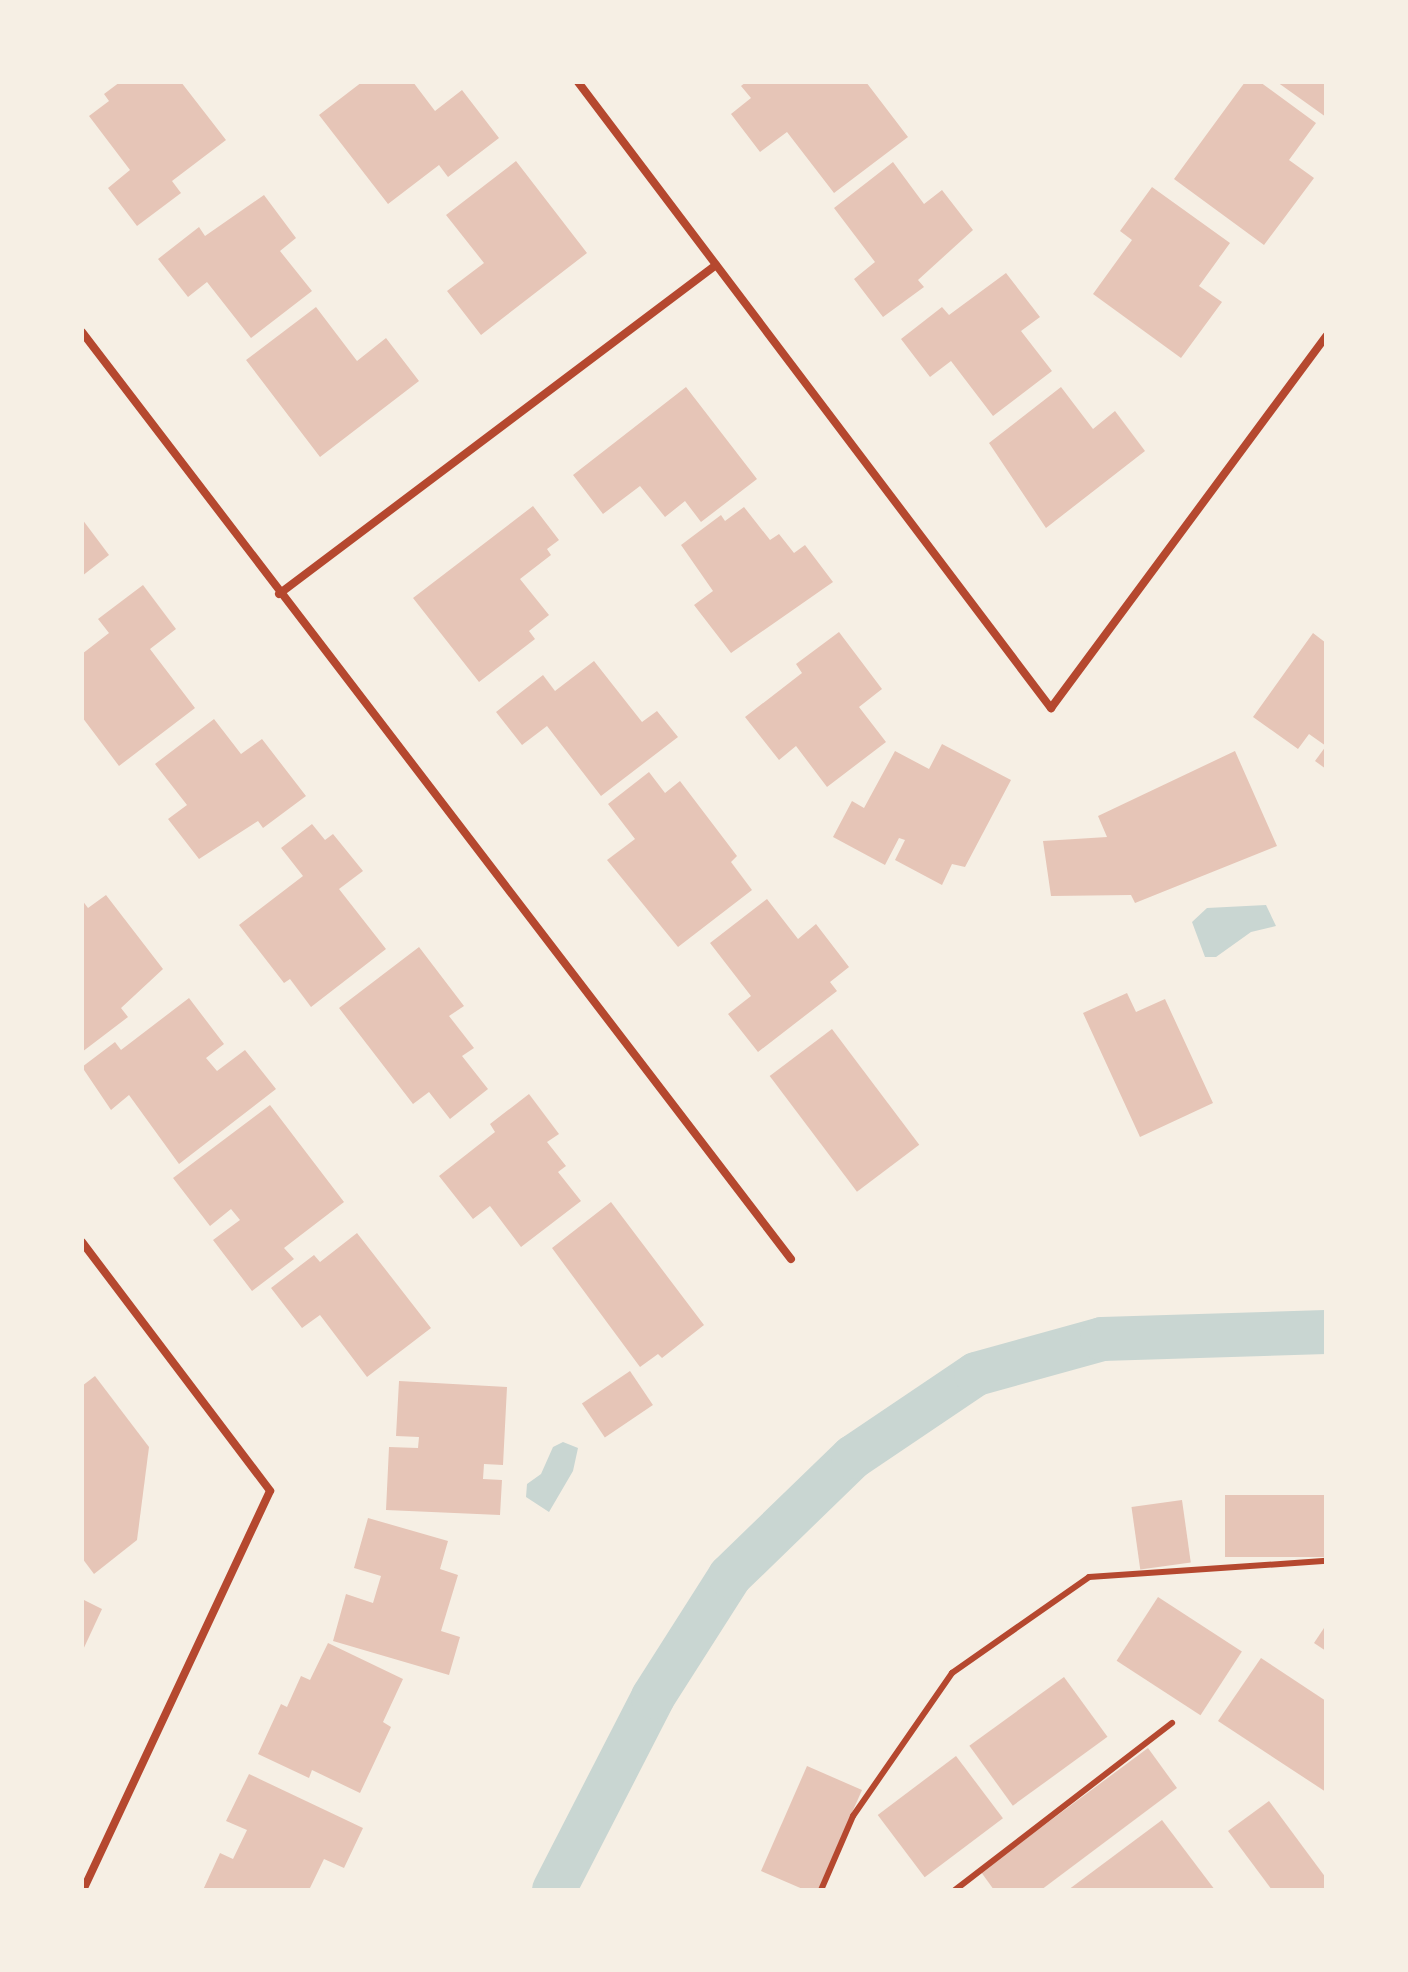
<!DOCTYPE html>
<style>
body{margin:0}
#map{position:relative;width:1408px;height:1972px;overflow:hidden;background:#f6efe4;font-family:"Nunito Sans",sans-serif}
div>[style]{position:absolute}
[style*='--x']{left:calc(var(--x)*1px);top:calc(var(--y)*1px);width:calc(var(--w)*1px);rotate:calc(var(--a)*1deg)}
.water>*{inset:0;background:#c9d6d2}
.canal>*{height:44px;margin:-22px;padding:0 22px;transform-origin:22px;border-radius:22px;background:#c9d6d2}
.building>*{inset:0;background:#e6c5b7;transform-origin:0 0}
.service>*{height:6px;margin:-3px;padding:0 3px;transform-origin:3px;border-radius:3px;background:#b5482f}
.minor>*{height:8px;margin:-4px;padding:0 4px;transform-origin:4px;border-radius:4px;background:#b5482f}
span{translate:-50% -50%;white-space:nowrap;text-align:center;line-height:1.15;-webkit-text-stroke:8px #f6efe4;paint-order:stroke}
.frame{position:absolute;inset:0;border:84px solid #f6efe4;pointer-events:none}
</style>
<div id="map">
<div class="water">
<i style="clip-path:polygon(1266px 905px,1276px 926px,1251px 932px,1216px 957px,1205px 957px,1192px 922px,1207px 908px)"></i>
<i style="clip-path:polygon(563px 1442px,578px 1448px,573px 1471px,549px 1512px,526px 1497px,527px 1484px,541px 1474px,553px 1447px)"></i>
</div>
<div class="canal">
<i style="--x:554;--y:1890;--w:217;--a:-62.8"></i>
<i style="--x:653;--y:1697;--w:143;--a:-57.5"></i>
<i style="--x:730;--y:1576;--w:171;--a:-44.1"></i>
<i style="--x:853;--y:1457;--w:148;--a:-34"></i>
<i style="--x:976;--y:1374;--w:131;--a:-15.5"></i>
<i style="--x:1102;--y:1339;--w:224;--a:-1.8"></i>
</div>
<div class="building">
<i style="clip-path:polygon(120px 82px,181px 82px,226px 140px,172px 181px,181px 193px,137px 226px,108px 188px,130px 170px,89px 116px,109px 101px,104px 94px)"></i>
<i style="clip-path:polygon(362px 82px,413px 82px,435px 111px,462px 90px,499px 138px,448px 177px,439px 165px,388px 204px,319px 115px)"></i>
<i style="clip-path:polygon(746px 82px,866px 82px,908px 137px,834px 193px,787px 132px,760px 152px,731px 114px,751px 98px,741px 86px)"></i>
<i style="clip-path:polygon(1245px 82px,1260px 82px,1316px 123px,1289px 160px,1314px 178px,1264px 245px,1174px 179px)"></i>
<i style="clip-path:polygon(1277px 82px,1326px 82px,1326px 117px)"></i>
<i style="clip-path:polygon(516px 161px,587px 253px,481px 335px,447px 291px,484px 263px,446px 215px)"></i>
<i style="clip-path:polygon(893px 162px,924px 204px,942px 190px,973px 230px,918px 280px,924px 287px,883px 317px,854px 279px,875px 262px,834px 208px)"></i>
<i style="clip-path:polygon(1152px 187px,1230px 243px,1199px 286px,1222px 302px,1181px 358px,1093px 294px,1132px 240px,1120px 231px)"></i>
<i style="clip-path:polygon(264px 195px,296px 238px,280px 251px,312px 291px,251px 338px,207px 282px,188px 297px,158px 259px,199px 227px,205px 236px)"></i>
<i style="clip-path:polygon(1006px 273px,1040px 317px,1021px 331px,1052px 371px,993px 416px,951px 361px,930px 377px,901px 339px,942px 307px,949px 315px)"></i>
<i style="clip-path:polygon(316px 307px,357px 361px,386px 338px,419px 381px,320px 457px,246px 360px)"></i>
<i style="clip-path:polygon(686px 387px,757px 479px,701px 522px,685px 501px,665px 517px,640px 486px,603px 514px,573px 475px)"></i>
<i style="clip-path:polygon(1061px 387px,1093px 429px,1115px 411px,1145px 451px,1046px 528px,989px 443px)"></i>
<i style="clip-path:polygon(533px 506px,559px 540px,547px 549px,551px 555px,520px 579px,549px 615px,529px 631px,535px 639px,479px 682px,413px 598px)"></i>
<i style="clip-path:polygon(744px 507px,770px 540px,779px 534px,794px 553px,805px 545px,833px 582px,731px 653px,694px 605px,713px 591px,681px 545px,721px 515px,725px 521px)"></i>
<i style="clip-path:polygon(82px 519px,109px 555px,82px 576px)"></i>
<i style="clip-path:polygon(143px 585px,176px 629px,150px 649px,195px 708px,119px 766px,82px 717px,82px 654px,109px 633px,98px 619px)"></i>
<i style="clip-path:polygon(839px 632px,882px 689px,859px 707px,886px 742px,827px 787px,796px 746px,779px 760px,745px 717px,802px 673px,796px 664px)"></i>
<i style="clip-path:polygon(1313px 633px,1326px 643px,1326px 746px,1309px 734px,1298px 749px,1253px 717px)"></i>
<i style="clip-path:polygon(594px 661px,642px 722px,657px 711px,678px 737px,601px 796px,547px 726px,522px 745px,496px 712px,543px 675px,555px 691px)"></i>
<i style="clip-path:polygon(214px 719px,241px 754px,262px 739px,306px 796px,263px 828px,258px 821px,199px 859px,168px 819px,187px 805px,155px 764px)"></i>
<i style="clip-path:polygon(942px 744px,1011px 780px,965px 867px,952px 864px,942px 885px,895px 860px,905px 840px,899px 838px,885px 865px,833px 837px,852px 801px,864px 808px,895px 751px,929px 769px)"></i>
<i style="clip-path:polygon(1326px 746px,1326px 769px,1315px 761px)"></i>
<i style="clip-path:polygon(1235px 751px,1277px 846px,1135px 903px,1131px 895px,1051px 896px,1043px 841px,1107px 837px,1098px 816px)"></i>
<i style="clip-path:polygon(649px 772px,665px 793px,680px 781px,737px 856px,731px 862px,752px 890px,678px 947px,607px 860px,635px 839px,608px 804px)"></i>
<i style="clip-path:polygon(312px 824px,325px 840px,333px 834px,363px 871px,339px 889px,386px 949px,311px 1007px,290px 979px,284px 983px,239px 925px,303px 876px,281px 848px)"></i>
<i style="clip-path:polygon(106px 895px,163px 969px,121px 1008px,128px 1017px,82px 1052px,82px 900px,88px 908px)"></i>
<i style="clip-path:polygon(767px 899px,798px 939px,816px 924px,849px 967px,830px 982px,837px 991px,758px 1052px,728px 1014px,751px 996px,710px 943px)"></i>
<i style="clip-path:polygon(419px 947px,464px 1006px,449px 1016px,474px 1048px,462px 1056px,488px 1089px,450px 1119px,429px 1092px,413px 1104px,339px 1008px)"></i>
<i style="clip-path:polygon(1127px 993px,1136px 1012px,1165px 999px,1213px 1103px,1140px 1137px,1083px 1013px)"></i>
<i style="clip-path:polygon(189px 998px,224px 1044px,206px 1058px,217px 1071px,245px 1050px,276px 1089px,179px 1164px,129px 1095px,111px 1110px,82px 1067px,115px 1042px,121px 1050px)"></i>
<i style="left:832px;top:1029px;width:145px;height:78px;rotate:53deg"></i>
<i style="clip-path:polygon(529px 1094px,559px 1134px,547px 1142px,566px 1166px,558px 1172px,581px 1201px,521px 1247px,490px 1206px,473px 1219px,439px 1176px,495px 1132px,490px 1124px)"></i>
<i style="clip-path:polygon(270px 1105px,344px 1202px,284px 1248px,294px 1259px,252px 1291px,213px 1240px,240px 1220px,231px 1209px,210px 1226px,173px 1178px)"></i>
<i style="clip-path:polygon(611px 1202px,704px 1325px,662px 1358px,658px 1354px,640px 1367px,552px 1248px)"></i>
<i style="clip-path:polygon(357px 1233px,431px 1328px,367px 1377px,320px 1315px,302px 1328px,271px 1288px,314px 1255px,320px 1262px)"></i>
<i style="left:630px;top:1371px;width:41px;height:58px;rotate:56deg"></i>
<i style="clip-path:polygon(95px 1376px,149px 1447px,137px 1540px,94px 1574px,82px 1558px,82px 1386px)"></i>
<i style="clip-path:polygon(399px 1381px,507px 1387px,503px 1465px,484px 1464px,483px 1479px,502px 1480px,500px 1515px,386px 1510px,389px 1447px,418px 1448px,419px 1437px,396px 1436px)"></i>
<i style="left:1326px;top:1495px;width:62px;height:101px;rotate:90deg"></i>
<i style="left:1182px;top:1500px;width:63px;height:51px;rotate:82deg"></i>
<i style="clip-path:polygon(368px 1518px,448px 1541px,440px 1569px,458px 1575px,441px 1631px,460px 1637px,449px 1675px,333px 1641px,346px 1594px,373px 1603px,381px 1576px,354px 1568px)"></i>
<i style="left:1158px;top:1597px;width:100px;height:76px;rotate:33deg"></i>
<i style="clip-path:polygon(82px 1599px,102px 1609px,82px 1652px)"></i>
<i style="clip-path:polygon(1326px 1625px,1326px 1651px,1314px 1643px)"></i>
<i style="clip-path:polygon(328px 1643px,403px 1679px,383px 1722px,391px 1727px,360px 1793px,312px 1770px,309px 1778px,258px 1754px,281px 1704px,287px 1707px,301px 1676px,310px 1680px)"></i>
<i style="clip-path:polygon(1261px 1658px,1326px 1701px,1326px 1792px,1218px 1721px)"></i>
<i style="left:1064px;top:1677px;width:74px;height:117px;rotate:54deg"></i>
<i style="clip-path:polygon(1148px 1748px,1177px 1788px,1041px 1890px,994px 1890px,981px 1872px)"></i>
<i style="left:956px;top:1756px;width:78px;height:98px;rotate:53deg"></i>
<i style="clip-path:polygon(807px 1766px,862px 1790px,818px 1890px,805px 1890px,761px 1871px)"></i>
<i style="clip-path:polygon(249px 1774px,363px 1828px,344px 1868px,324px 1859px,309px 1890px,203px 1890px,220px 1853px,233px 1859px,247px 1830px,226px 1821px)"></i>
<i style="clip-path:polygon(1269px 1801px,1326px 1878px,1326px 1890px,1272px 1890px,1228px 1831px)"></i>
<i style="clip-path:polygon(1162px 1820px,1215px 1890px,1068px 1890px)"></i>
</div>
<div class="service">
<i style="--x:821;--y:1890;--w:81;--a:-66.6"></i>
<i style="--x:853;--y:1816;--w:174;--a:-55.3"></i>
<i style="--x:952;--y:1673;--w:167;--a:-35"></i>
<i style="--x:1089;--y:1577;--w:238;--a:-3.9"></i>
<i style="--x:955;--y:1890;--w:274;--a:-37.6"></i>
</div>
<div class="minor">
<i style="--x:578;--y:82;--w:785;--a:52.93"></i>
<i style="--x:1051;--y:708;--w:463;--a:-53.5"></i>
<i style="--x:82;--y:332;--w:1167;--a:52.59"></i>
<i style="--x:279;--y:594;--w:547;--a:-36.97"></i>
<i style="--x:82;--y:1242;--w:312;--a:52.9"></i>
<i style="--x:270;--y:1491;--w:441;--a:115.1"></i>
</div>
<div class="frame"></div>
</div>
